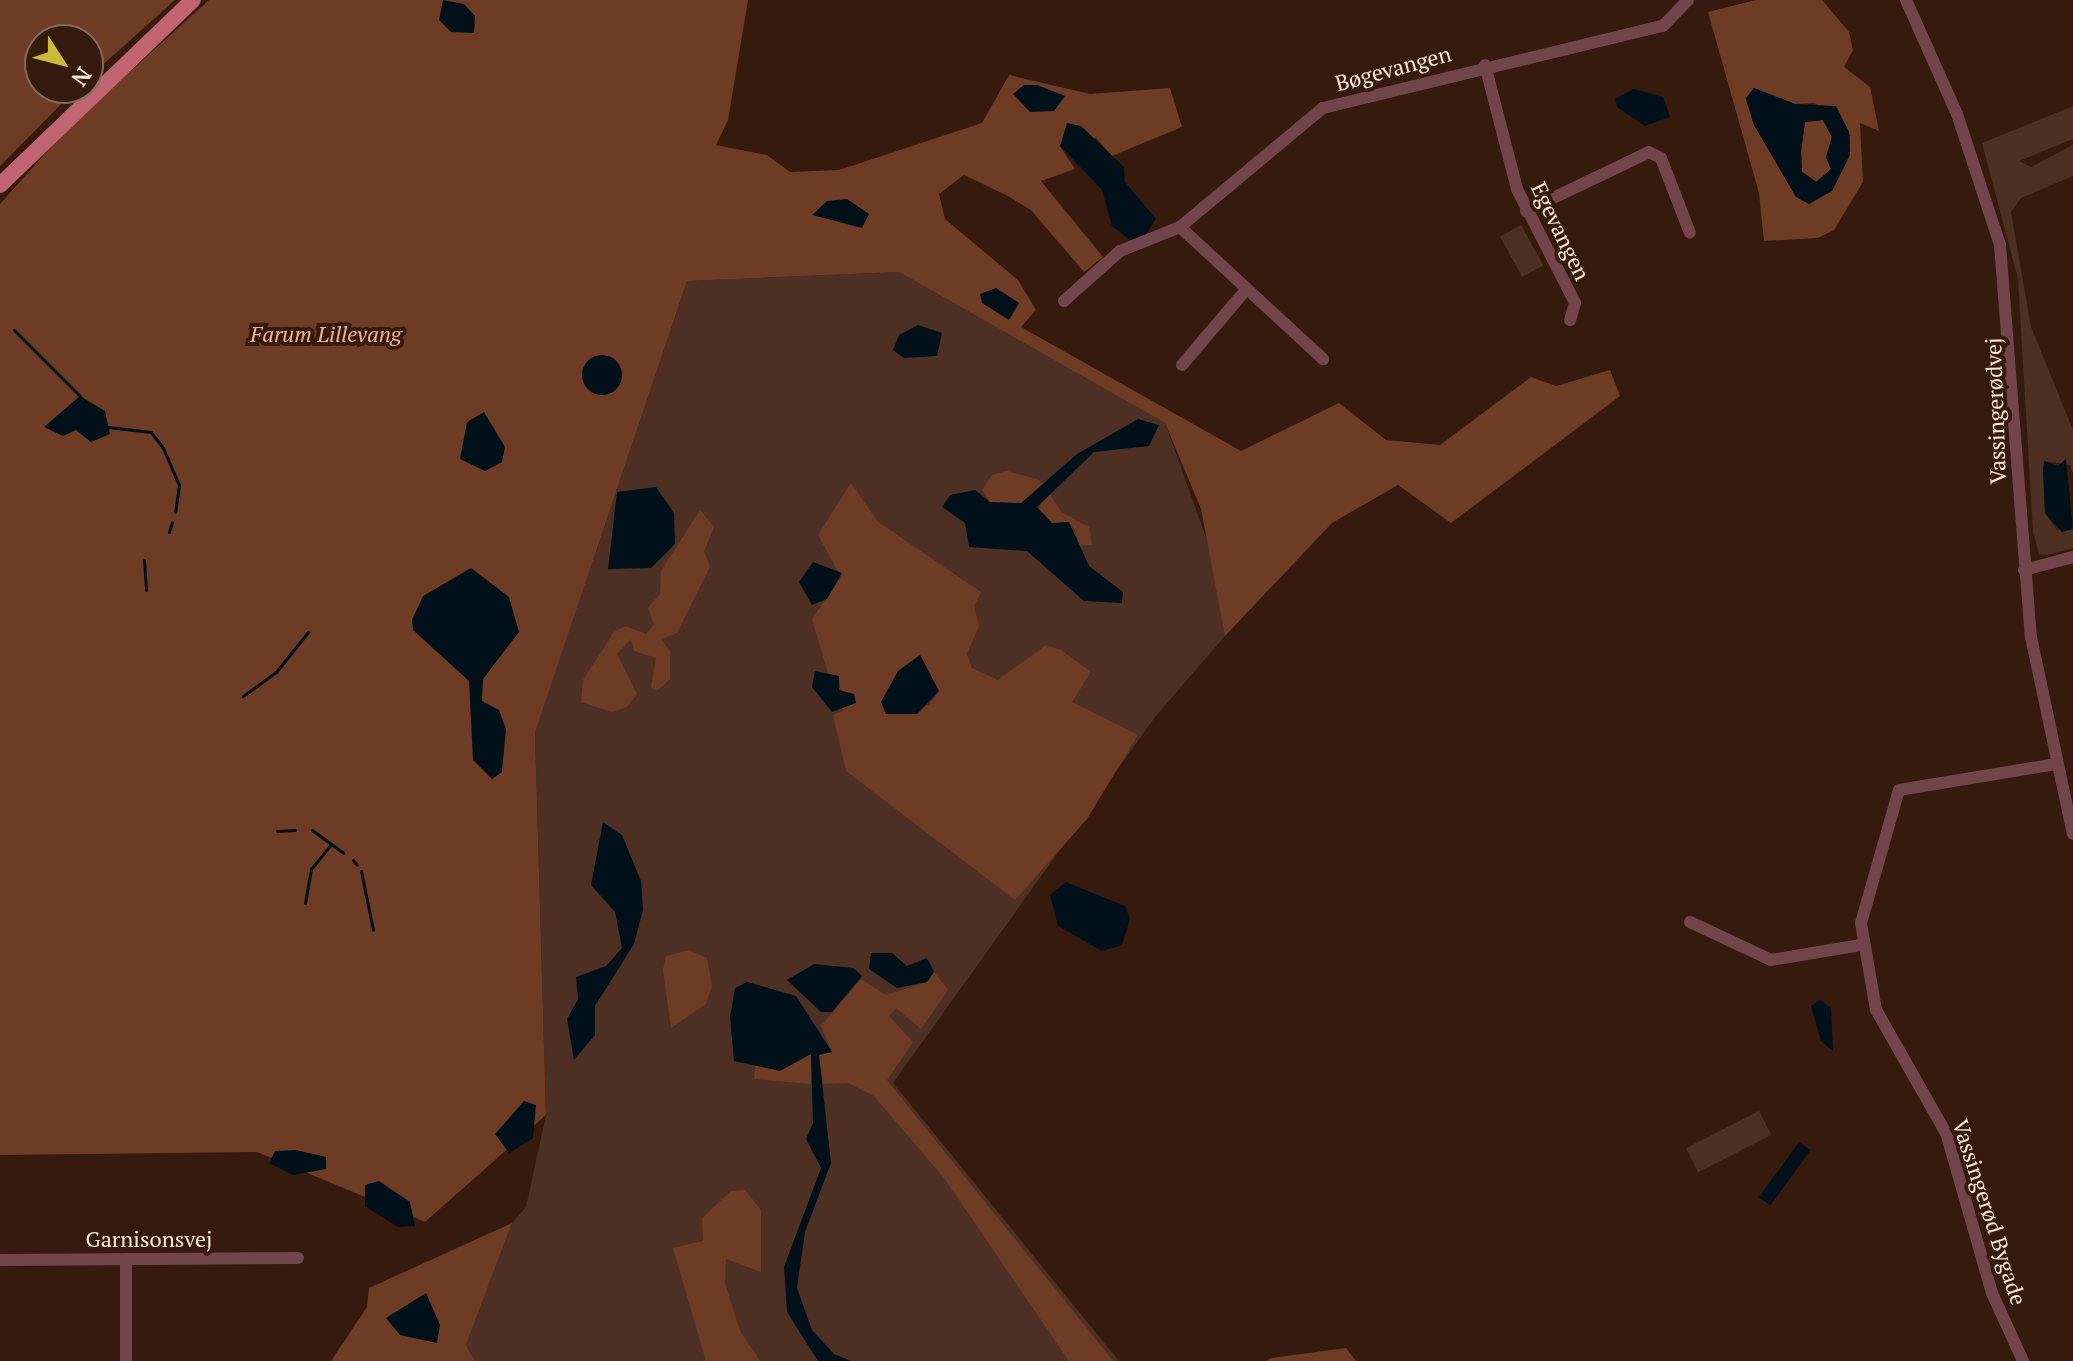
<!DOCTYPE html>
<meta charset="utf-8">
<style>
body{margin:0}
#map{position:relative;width:2073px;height:1361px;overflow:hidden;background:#351a0d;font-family:"PT Serif",serif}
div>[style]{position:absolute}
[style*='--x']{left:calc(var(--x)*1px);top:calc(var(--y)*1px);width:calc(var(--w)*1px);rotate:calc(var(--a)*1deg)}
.green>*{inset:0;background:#4d3023;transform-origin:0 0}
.forest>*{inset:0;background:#6e3c25}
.water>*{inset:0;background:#02101a;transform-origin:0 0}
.round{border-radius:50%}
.stream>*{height:3px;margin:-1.5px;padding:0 1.5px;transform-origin:1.5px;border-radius:1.5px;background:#02101a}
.minor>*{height:12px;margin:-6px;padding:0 6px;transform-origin:6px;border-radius:6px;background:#72454a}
.major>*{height:16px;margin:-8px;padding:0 8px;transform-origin:8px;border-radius:8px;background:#c06470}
span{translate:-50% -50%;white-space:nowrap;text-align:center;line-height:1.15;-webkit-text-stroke:8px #351a0d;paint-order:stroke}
.street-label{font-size:22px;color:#f9e6dd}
.park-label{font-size:22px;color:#f5b396;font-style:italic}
.north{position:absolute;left:24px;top:24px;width:80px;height:80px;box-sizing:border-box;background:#351a0d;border:2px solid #836c60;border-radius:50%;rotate:126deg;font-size:22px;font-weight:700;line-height:32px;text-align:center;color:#f9e6dd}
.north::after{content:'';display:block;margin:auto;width:28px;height:36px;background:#caba39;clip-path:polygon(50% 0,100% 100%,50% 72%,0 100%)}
</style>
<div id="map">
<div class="green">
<i style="clip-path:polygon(2073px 106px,2073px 139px,2019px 161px,2031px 167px,2073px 145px,2073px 176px,2021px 198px,2011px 212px,2031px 327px,2073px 430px,2073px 474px,2070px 465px,2045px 461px,2043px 469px,2045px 513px,2057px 530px,2073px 529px,2073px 548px,2047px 555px,2039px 554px,2033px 532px,2018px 279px,1982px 143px)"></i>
<i style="left:1521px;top:225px;width:46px;height:24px;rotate:61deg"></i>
<i style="clip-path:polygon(899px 272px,1165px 423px,1210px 548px,1225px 636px,1155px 717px,893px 1083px,1119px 1361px,475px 1361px,466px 1345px,512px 1223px,526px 1207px,546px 1115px,535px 733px,687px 281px)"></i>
<i style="left:1759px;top:1111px;width:27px;height:82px;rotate:63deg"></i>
</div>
<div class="forest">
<i style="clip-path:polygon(0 0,175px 0,88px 78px,88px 40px,40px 40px,40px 88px,77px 88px,0 166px)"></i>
<i style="clip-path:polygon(209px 0,748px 0,728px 120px,716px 145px,767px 155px,790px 172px,839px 170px,982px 123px,1009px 75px,1090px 94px,1170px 88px,1182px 127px,1112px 156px,1096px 138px,1060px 146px,1075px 169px,1041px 181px,1103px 257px,1084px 272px,1031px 210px,1006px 195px,964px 175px,939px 194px,945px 219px,1018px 280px,1036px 310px,1021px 327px,1241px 451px,1339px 403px,1386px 440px,1440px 445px,1531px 377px,1556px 386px,1610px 370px,1620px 396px,1451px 523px,1398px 485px,1332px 523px,1225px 636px,1201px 509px,1165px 423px,899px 272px,687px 281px,535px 733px,546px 1115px,425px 1222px,257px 1152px,0 1155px,0 204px,69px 127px)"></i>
<i style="clip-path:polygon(evenodd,1756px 0,1822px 0,1849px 32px,1853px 50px,1844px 67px,1870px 87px,1879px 131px,1860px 123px,1863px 182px,1834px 230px,1818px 238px,1764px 241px,1759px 193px,1708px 12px,1756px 0,1754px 88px,1795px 104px,1815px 103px,1850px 135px,1850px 155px,1832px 191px,1796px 196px,1754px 125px,1746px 100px,1754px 88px)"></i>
<i style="clip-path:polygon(1823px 120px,1832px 137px,1826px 157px,1831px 169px,1817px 182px,1802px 172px,1801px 151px,1805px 122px)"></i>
<i style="clip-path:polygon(1007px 471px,1037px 479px,1045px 485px,1021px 503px,990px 502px,982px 490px,992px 475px)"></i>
<i style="clip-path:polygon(evenodd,851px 483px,878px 522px,981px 592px,974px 606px,979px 626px,967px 654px,972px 668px,998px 680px,1046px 645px,1061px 650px,1091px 672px,1072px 702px,1138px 735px,1087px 819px,1015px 900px,846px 771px,833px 715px,843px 711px,839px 679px,828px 673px,812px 619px,841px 577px,818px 535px,851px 483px,920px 655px,939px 691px,929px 705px,886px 714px,881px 702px,898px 671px,920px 655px)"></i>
<i style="clip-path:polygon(1048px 491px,1061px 512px,1089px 527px,1092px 545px,1080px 546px,1073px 526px,1052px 523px,1038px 510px)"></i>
<i style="clip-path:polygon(700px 510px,714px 527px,704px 551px,710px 567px,677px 633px,661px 639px,670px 651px,670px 679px,657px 691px,651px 687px,656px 658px,634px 651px,631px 639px,617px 654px,637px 694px,627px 707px,612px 712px,581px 702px,583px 680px,614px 632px,625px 626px,646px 634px,654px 625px,648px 608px,660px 594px,661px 571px)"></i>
<i style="clip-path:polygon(689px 950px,707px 958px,712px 986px,706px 1004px,671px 1028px,663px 970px,666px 956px)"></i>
<i style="clip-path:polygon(934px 972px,948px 990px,921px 1029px,896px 1008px,889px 1016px,913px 1042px,887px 1080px,1113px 1361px,1069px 1361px,944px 1178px,874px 1096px,848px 1083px,823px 1084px,819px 1054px,832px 1052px,821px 1026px,861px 979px,886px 995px,927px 982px)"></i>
<i style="clip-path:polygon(803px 1053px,811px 1054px,811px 1084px,754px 1079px,756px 1060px,786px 1068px)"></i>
<i style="clip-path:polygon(745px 1190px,761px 1210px,761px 1272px,726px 1259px,725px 1283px,740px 1331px,760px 1361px,706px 1361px,673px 1248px,703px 1241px,702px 1218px,731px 1191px)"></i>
<i style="clip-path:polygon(512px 1223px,466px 1345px,475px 1361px,331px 1361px,367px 1307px,369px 1288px)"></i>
<i style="clip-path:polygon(1346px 1348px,1356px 1361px,1266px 1361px,1271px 1358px)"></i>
</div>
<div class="water">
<i style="clip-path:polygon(443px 0,464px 4px,475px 16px,474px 33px,451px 32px,439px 20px)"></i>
<i style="clip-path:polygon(1024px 85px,1037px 85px,1065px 96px,1054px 111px,1030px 112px,1013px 94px)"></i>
<i style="clip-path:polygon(evenodd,1754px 88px,1795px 104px,1836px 106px,1849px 132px,1850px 154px,1832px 191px,1809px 204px,1796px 197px,1754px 125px,1746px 98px,1754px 88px,1823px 120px,1832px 137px,1826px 157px,1831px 169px,1816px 182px,1802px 172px,1801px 151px,1805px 122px,1823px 120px)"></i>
<i style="clip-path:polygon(1634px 89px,1663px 97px,1670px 117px,1645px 126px,1617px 107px,1615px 99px)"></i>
<i style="clip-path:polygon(1067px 123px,1081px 126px,1124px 167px,1125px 182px,1156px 219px,1145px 236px,1131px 241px,1112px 226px,1102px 190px,1060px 146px)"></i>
<i style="clip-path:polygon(847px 199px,869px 214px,862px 228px,812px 215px,827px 201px)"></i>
<i style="clip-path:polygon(996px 288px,1019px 303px,1009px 320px,982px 303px,980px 294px)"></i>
<i style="clip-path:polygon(918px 325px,942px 333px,937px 356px,904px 358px,893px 350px,899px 335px)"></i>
<i class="round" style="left:582px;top:355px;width:40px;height:40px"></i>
<i style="clip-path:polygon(80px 396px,105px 411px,110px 434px,91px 442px,76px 430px,63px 436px,44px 427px)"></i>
<i style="clip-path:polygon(484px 412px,505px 447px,502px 462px,485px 471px,460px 459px,467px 422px)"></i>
<i style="clip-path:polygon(1138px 419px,1159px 425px,1149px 446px,1094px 452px,1037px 507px,1052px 523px,1069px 522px,1089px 566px,1123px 592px,1122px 603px,1084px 601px,1027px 551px,969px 547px,965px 523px,942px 507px,950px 495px,975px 490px,990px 502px,1021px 503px,1077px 454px)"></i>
<i style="clip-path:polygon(2066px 459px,2073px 529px,2062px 532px,2045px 513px,2043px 469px,2044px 461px,2058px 466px)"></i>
<i style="clip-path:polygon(656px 487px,674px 513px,675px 544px,651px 568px,608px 569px,617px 492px)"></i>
<i style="clip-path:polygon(813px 562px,842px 573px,827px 599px,812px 605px,799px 582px)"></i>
<i style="clip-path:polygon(471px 568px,509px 597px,519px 632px,483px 679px,482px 701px,499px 710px,506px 729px,502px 772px,492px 779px,473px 760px,469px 681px,413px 630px,412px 620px,423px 596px)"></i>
<i style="clip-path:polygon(920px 655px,939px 691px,917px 714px,886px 714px,881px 702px,898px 671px)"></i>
<i style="clip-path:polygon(815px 671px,839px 676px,839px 690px,854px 694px,856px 703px,832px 712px,812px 687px)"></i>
<i style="clip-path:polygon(603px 822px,622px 835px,641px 881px,643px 910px,634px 944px,595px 1006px,595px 1035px,574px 1060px,567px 1019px,578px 999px,576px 977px,606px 966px,622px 948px,615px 912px,591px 885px)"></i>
<i style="clip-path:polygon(1066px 882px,1125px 906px,1130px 919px,1122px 945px,1102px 951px,1058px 926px,1050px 895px)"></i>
<i style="clip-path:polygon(871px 953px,892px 953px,907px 966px,927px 958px,934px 972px,927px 982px,897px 988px,869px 969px)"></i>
<i style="clip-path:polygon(814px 964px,853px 968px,862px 976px,832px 1012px,821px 1012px,787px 980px)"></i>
<i style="clip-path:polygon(747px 982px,796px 996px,832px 1052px,819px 1055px,831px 1163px,805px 1232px,797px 1288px,812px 1330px,834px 1354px,851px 1361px,818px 1361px,787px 1312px,784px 1267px,821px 1168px,806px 1139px,813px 1123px,811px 1054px,780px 1071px,734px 1061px,730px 1017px,735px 988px)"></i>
<i style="clip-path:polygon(1820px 1000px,1831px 1008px,1833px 1051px,1821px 1041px,1811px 1006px)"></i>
<i style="clip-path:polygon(524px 1101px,536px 1105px,533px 1138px,509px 1153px,495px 1134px)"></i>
<i style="left:1799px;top:1142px;width:14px;height:68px;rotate:36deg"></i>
<i style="clip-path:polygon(296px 1150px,326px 1157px,326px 1169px,293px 1175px,269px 1163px,275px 1151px)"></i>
<i style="clip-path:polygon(379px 1181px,410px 1202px,415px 1226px,398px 1227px,365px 1206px,365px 1185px)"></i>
<i style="clip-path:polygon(426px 1293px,440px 1325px,437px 1343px,400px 1335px,386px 1318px)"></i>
</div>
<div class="stream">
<i style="--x:14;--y:330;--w:93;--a:45"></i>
<i style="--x:108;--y:427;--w:43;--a:6.6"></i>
<i style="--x:151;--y:432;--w:20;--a:53"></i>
<i style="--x:163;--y:448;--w:40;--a:66.6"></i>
<i style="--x:179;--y:485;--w:27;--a:98"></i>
<i style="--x:169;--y:532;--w:10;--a:-73"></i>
<i style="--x:144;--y:560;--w:30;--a:86"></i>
<i style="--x:243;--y:696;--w:41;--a:-36"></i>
<i style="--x:276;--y:672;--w:51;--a:-51.3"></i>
<i style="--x:312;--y:830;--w:39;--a:36"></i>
<i style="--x:277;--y:831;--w:18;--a:-3"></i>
<i style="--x:353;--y:860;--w:6;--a:51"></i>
<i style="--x:361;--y:871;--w:60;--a:78.5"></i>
<i style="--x:305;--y:903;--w:35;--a:-80"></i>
<i style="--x:311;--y:869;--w:32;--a:-51"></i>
</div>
<div class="minor">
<i style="--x:1906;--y:0;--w:125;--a:65.9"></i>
<i style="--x:1957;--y:114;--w:138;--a:71.8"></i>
<i style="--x:2000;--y:245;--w:393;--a:85.5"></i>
<i style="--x:2031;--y:637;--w:201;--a:78"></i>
<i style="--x:1485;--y:65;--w:128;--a:75.5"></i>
<i style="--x:1517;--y:189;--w:128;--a:63"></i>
<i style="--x:1575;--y:303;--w:18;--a:106"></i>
<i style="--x:1526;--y:211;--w:136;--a:-25.6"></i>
<i style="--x:1649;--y:152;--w:13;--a:27"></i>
<i style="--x:1661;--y:158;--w:80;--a:68.9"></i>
<i style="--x:1180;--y:227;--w:195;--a:42.7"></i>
<i style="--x:1064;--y:301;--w:75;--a:-41.8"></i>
<i style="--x:1120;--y:251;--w:65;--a:-21.8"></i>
<i style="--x:1180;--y:227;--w:186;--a:-39.8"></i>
<i style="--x:1323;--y:108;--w:350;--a:-13.6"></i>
<i style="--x:1663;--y:26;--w:36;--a:-46"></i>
<i style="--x:1182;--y:365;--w:97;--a:-49.6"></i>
<i style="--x:2024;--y:570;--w:51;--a:-14.9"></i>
<i style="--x:1690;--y:922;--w:89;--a:25.1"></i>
<i style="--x:1771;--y:960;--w:91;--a:-9.5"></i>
<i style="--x:126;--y:1259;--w:102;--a:90"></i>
<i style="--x:0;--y:1260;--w:298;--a:-0.4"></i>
<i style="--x:2023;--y:1361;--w:75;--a:-114.5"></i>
<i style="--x:1992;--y:1293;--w:166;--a:-106"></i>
<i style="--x:1946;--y:1133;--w:142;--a:-119.6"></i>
<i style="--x:1876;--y:1010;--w:88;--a:-99.8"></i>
<i style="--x:1861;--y:923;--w:138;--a:-74.1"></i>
<i style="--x:1899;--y:790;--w:159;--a:-9.4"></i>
</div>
<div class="major">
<i style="--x:0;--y:185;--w:267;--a:-43.8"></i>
</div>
<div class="street-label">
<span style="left:1393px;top:68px;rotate:-15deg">Bøgevangen</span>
<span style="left:1561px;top:231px;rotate:64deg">Egevangen</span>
<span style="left:1995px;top:411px;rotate:-92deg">Vassingerødvej</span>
<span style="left:1990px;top:1212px;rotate:72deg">Vassingerød Bygade</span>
<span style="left:149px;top:1239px">Garnisonsvej</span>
</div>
<div class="park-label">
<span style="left:326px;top:334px">Farum Lillevang</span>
</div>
<div class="north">N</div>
</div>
